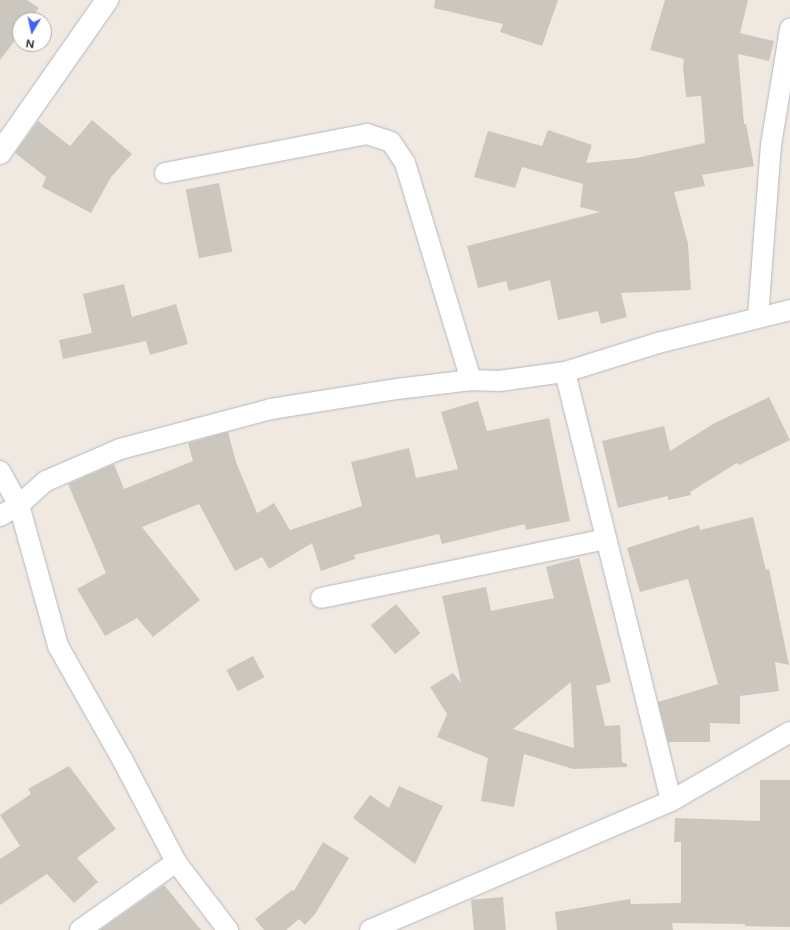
<!DOCTYPE html>
<style>
body{margin:0}
#map{position:relative;width:790px;height:930px;overflow:hidden;background:#efe9e1;font-family:Figtree,sans-serif}
div>[style]{position:absolute}
[style*='--x']{left:calc(var(--x)*1px);top:calc(var(--y)*1px);width:calc(var(--w)*1px);rotate:calc(var(--a)*1deg)}
.building>*{inset:0;background:#cbc7bf;transform-origin:0 0}
.roads{filter:drop-shadow(0 0 1px #b4b7c1) drop-shadow(0 0 1px #b4b7c1)}
.minor>*{height:20px;margin:-10px;padding:0 10px;transform-origin:10px;border-radius:10px;background:#fff}
.tertiary>*{height:22px;margin:-11px;padding:0 11px;transform-origin:11px;border-radius:11px;background:#fff}
span{translate:-50% -50%;white-space:nowrap;text-align:center;line-height:1.15;-webkit-text-stroke:3px #fff;paint-order:stroke}
.north{position:absolute;left:12px;top:12px;width:40px;height:40px;box-sizing:border-box;background:#fff;border:1px solid #ababab;border-radius:50%;rotate:189deg;font-size:11px;font-weight:700;line-height:16px;text-align:center;color:#2e2e2e}
.north::after{content:'';display:block;margin:auto;width:14px;height:18px;background:#4264fb;clip-path:polygon(50% 0,100% 100%,50% 72%,0 100%)}
</style>
<div id="map">
<div class="building">
<i style="clip-path:polygon(0 0,27px 0,39px 8px,30px 20px,20px 20px,20px 34px,0 60px)"></i>
<i style="clip-path:polygon(435px 0,558px 0,542px 46px,500px 32px,503px 24px,434px 8px)"></i>
<i style="clip-path:polygon(665px 0,748px 0,740px 33px,774px 41px,769px 61px,738px 54px,744px 124px,746px 124px,754px 166px,702px 175px,705px 186px,674px 192px,688px 244px,691px 290px,621px 293px,627px 317px,601px 324px,598px 311px,558px 320px,550px 280px,509px 291px,506px 281px,478px 288px,467px 246px,600px 212px,580px 207px,583px 184px,522px 167px,515px 188px,474px 177px,488px 131px,542px 146px,548px 130px,592px 145px,586px 163px,636px 158px,705px 143px,701px 96px,686px 97px,683px 66px,684px 59px,650px 50px)"></i>
<i style="clip-path:polygon(92px 120px,132px 154px,111px 177px,91px 213px,42px 187px,46px 177px,15px 153px,38px 121px,70px 146px)"></i>
<i style="left:219px;top:183px;width:70px;height:34px;rotate:79deg"></i>
<i style="clip-path:polygon(124px 284px,132px 317px,176px 304px,188px 344px,150px 355px,146px 341px,63px 359px,59px 340px,92px 333px,83px 294px)"></i>
<i style="clip-path:polygon(769px 397px,790px 440px,739px 465px,737px 463px,690px 492px,691px 495px,668px 500px,668px 496px,618px 508px,602px 441px,664px 426px,670px 451px,713px 424px)"></i>
<i style="clip-path:polygon(478px 401px,487px 431px,549px 418px,570px 521px,526px 530px,525px 524px,442px 544px,439px 534px,354px 555px,355px 559px,321px 571px,312px 543px,269px 569px,262px 557px,235px 571px,199px 504px,142px 527px,200px 600px,153px 637px,137px 618px,105px 636px,77px 589px,106px 573px,68px 484px,114px 464px,124px 489px,193px 461px,188px 443px,228px 432px,236px 462px,257px 513px,274px 503px,290px 530px,362px 506px,351px 462px,409px 448px,416px 478px,458px 469px,441px 412px)"></i>
<i style="clip-path:polygon(753px 517px,766px 570px,769px 569px,789px 665px,775px 662px,779px 691px,740px 696px,740px 724px,710px 723px,710px 742px,668px 742px,658px 702px,718px 684px,688px 579px,640px 592px,627px 548px,699px 525px,700px 530px)"></i>
<i style="clip-path:polygon(evenodd,579px 558px,611px 682px,596px 686px,605px 726px,620px 725px,622px 762px,627px 764px,627px 767px,573px 769px,524px 754px,514px 807px,481px 801px,488px 758px,437px 737px,447px 714px,430px 687px,453px 673px,461px 683px,442px 596px,486px 587px,491px 611px,554px 598px,546px 567px,579px 558px,571px 682px,574px 748px,513px 729px,571px 682px)"></i>
<i style="left:396px;top:604px;width:38px;height:33px;rotate:50deg"></i>
<i style="left:253px;top:656px;width:24px;height:30px;rotate:62deg"></i>
<i style="clip-path:polygon(69px 766px,116px 829px,77px 858px,98px 882px,74px 903px,47px 874px,0 905px,0 859px,20px 846px,0 815px,31px 794px,28px 789px)"></i>
<i style="clip-path:polygon(760px 780px,790px 780px,790px 927px,745px 926px,745px 924px,672px 923px,673px 930px,557px 930px,555px 912px,630px 899px,631px 904px,681px 903px,681px 842px,674px 842px,675px 818px,760px 821px)"></i>
<i style="clip-path:polygon(399px 786px,443px 806px,415px 864px,353px 818px,370px 795px,389px 808px)"></i>
<i style="clip-path:polygon(323px 842px,349px 858px,315px 914px,305px 925px,299px 919px,286px 930px,264px 930px,255px 919px,292px 890px,294px 891px)"></i>
<i style="clip-path:polygon(164px 885px,201px 930px,100px 930px)"></i>
<i style="left:503px;top:897px;width:33px;height:32px;rotate:85deg"></i>
</div>
<div class="roads">
<div class="minor">
<i style="--x:165;--y:173;--w:206;--a:-10.9"></i>
<i style="--x:367;--y:134;--w:25;--a:18"></i>
<i style="--x:391;--y:142;--w:25;--a:56"></i>
<i style="--x:405;--y:163;--w:227;--a:73.1"></i>
<i style="--x:758;--y:317;--w:172;--a:-85.7"></i>
<i style="--x:771;--y:145;--w:118;--a:-80.7"></i>
<i style="--x:565;--y:372;--w:442;--a:76.1"></i>
<i style="--x:0;--y:471;--w:39;--a:61"></i>
<i style="--x:19;--y:505;--w:146;--a:74.5"></i>
<i style="--x:58;--y:646;--w:130;--a:60.5"></i>
<i style="--x:122;--y:759;--w:116;--a:62.3"></i>
<i style="--x:176;--y:862;--w:86;--a:52.6"></i>
<i style="--x:0;--y:516;--w:22;--a:-30"></i>
<i style="--x:19;--y:505;--w:36;--a:-42"></i>
<i style="--x:46;--y:481;--w:81;--a:-23.4"></i>
<i style="--x:120;--y:449;--w:156;--a:-14.8"></i>
<i style="--x:271;--y:409;--w:128;--a:-9"></i>
<i style="--x:397;--y:389;--w:75;--a:-6.9"></i>
<i style="--x:471;--y:380;--w:28;--a:2"></i>
<i style="--x:499;--y:381;--w:67;--a:-7.8"></i>
<i style="--x:565;--y:372;--w:97;--a:-17.3"></i>
<i style="--x:658;--y:343;--w:136;--a:-14"></i>
<i style="--x:321;--y:598;--w:291;--a:-11.7"></i>
<i style="--x:80;--y:930;--w:118;--a:-35.3"></i>
<i style="--x:370;--y:930;--w:327;--a:-23.2"></i>
<i style="--x:671;--y:801;--w:138;--a:-30.1"></i>
</div>
<div class="tertiary">
<i style="--x:0;--y:153;--w:187;--a:-55"></i>
</div>
</div>
<div class="north">N</div>
</div>
